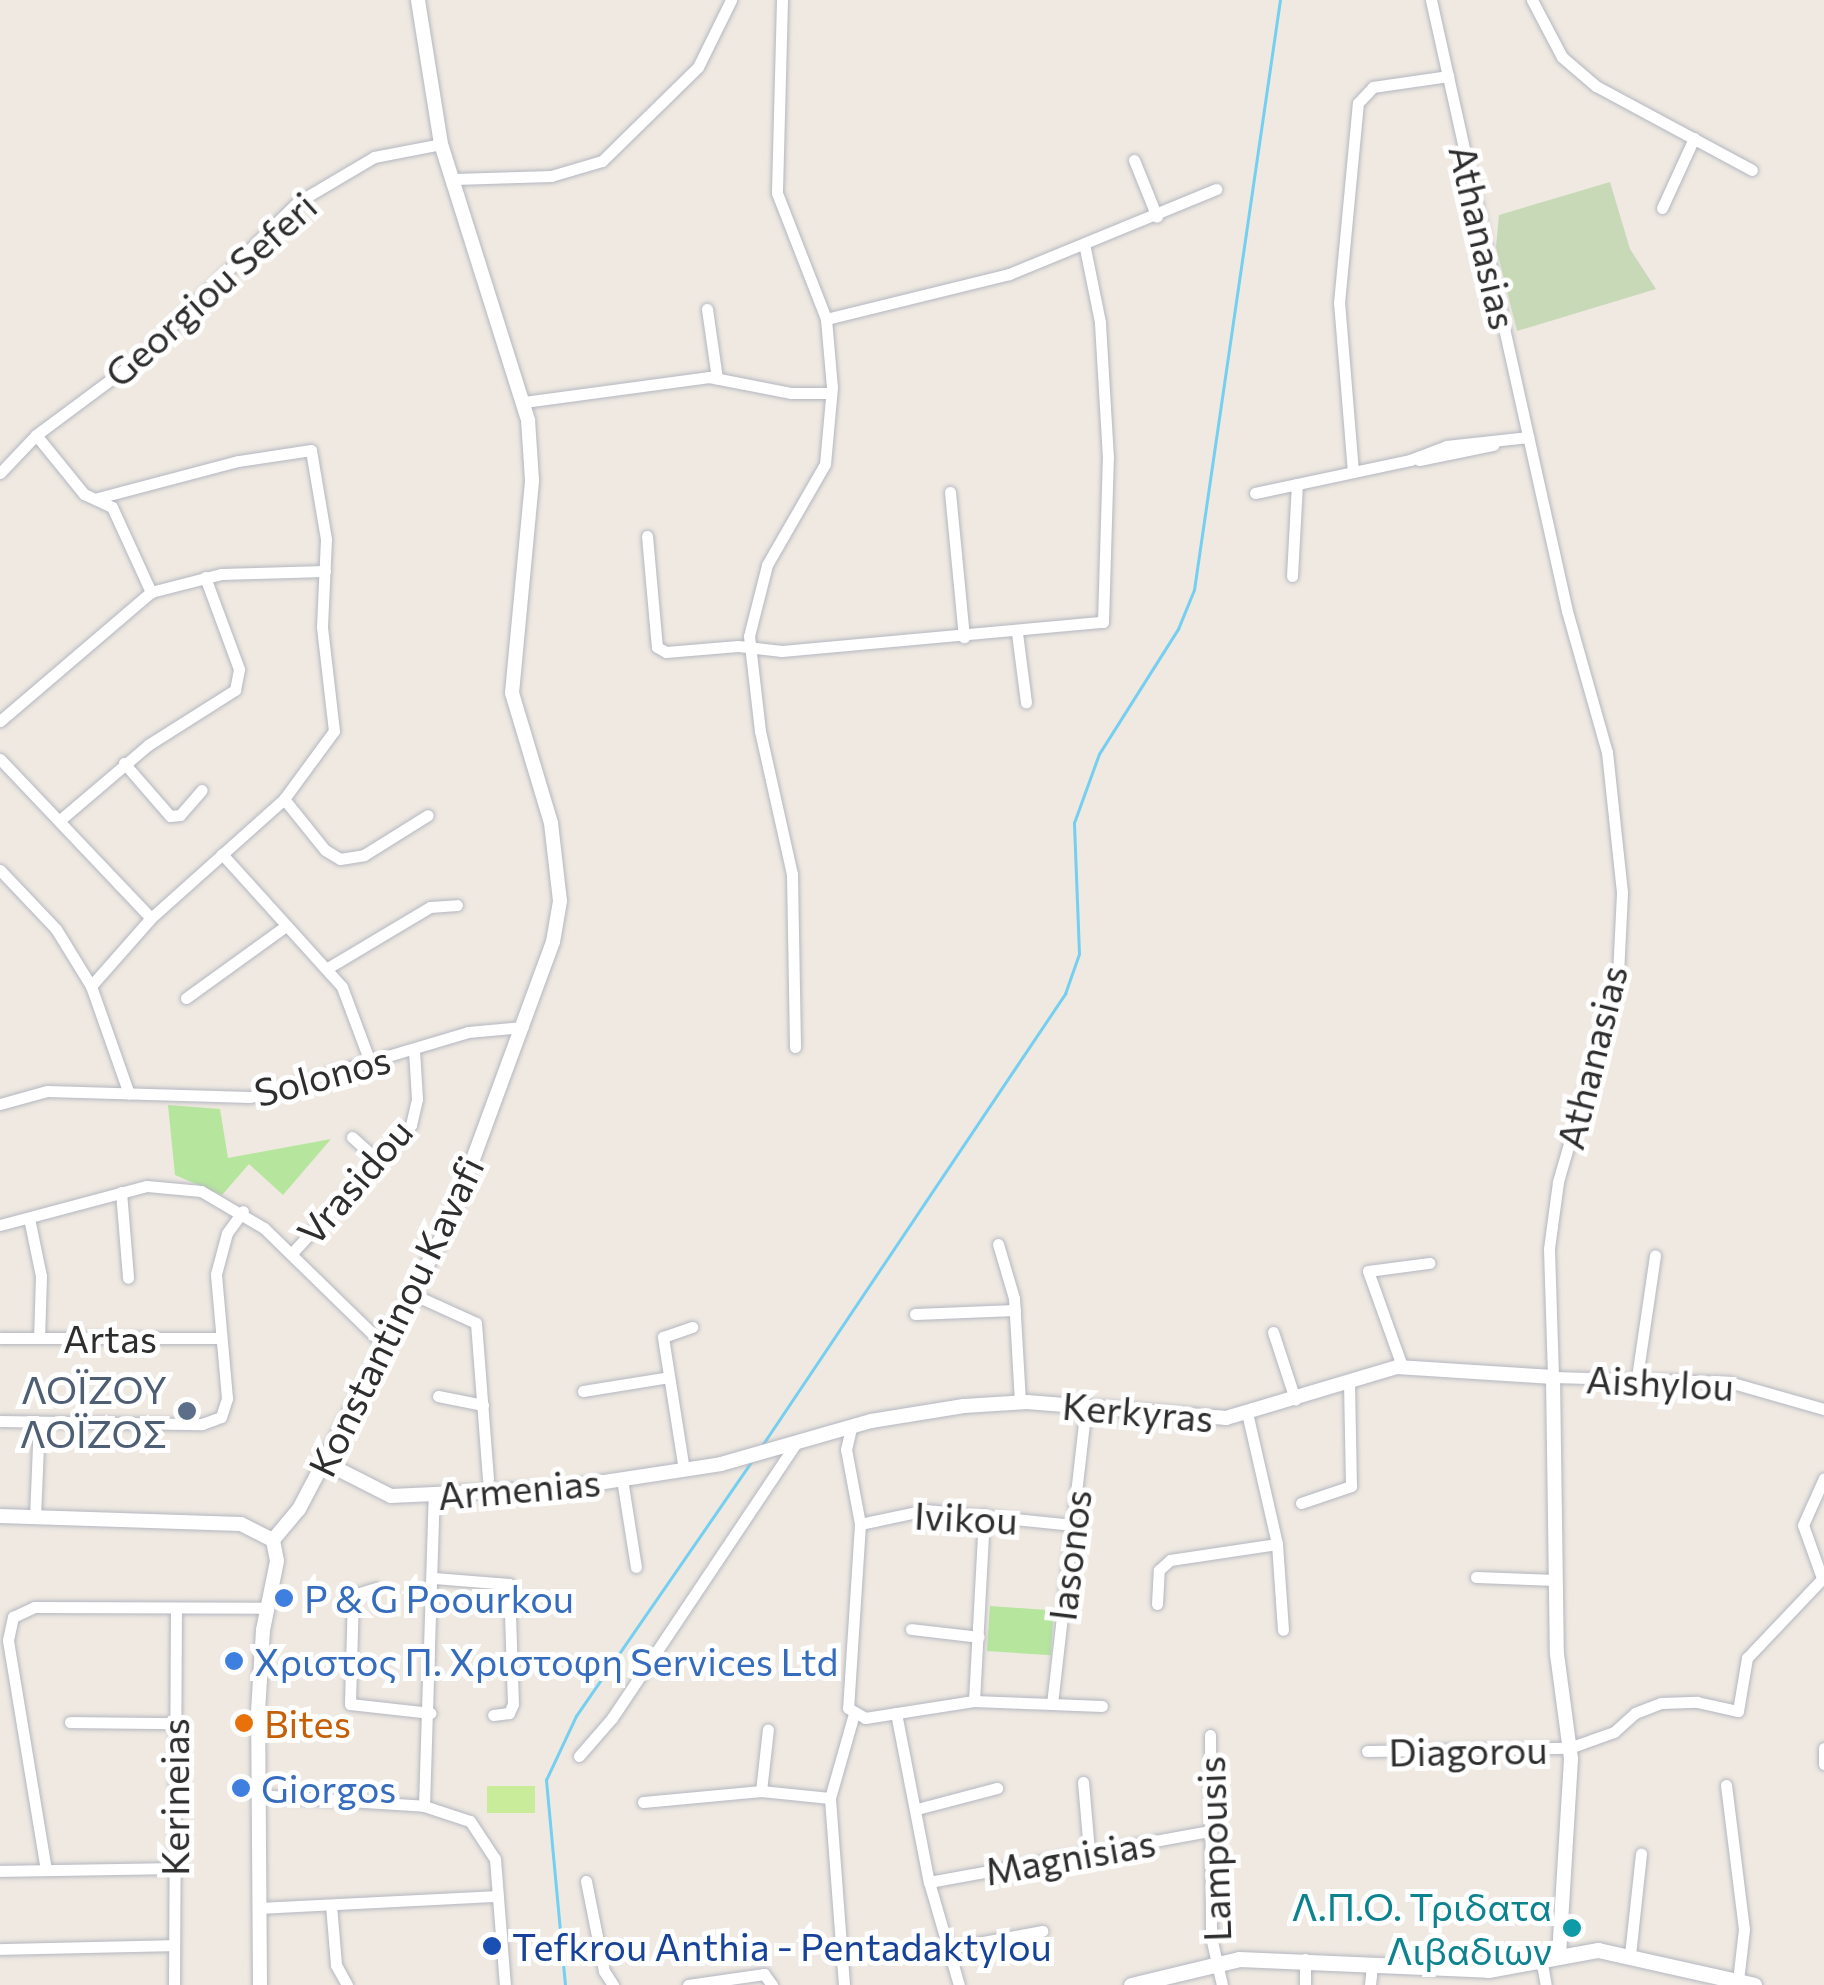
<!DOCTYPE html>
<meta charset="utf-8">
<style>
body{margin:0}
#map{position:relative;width:1824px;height:1985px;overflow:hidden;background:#efe9e1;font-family:Commissioner,sans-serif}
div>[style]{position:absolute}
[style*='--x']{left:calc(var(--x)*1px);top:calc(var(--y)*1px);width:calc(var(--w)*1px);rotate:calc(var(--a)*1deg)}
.green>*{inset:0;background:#b6e59e;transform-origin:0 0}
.cemetery>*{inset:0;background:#c8d9b8}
.pitch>*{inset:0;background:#c9ec9a;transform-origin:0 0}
.stream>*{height:2.5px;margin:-1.25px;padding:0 1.25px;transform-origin:1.25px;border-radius:1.25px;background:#75cff0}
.roads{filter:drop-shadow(0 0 2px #b4b7c1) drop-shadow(0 0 2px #b4b7c1)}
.minor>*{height:11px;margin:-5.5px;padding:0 5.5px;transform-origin:5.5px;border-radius:5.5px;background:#fff}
.tertiary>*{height:14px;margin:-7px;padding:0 7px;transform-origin:7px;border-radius:7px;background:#fff}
.secondary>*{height:15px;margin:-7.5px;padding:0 7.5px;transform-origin:7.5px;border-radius:7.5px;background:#fff}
.dots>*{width:28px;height:28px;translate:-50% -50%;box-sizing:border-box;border:5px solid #fff;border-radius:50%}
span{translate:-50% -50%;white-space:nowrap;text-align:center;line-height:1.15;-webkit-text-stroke:10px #fff;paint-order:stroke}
.street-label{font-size:38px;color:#2e2e2e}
.service-label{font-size:38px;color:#4e5e75}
.right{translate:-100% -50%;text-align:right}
.shop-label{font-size:38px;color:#366cbe}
.left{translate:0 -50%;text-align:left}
.food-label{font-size:38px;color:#c56008}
.culture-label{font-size:38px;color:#0d838f}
.transit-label{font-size:38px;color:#164399}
</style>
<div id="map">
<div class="green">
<i style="clip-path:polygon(168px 1105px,220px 1109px,228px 1158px,331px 1139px,283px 1195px,249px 1164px,222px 1195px,175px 1175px)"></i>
<i style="left:990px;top:1606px;width:64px;height:45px;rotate:4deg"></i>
</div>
<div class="cemetery">
<i style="clip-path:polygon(1610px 182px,1630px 249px,1656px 289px,1517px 331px,1496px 247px,1499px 215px)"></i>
</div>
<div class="pitch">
<i style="left:487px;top:1786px;width:48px;height:27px"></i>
</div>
<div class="stream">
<i style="--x:761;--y:1447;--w:546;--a:-56.14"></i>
<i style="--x:1065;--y:994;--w:42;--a:-70.7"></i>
<i style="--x:1079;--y:954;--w:131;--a:-92.2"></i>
<i style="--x:1074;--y:823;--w:73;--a:-70.1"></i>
<i style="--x:1099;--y:754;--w:148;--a:-57.7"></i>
<i style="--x:1178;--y:629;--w:42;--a:-67.7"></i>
<i style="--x:1194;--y:590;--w:596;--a:-81.71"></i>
<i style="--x:565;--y:1985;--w:206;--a:-95.3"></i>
<i style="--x:546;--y:1780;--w:71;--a:-64.9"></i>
<i style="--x:576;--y:1716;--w:308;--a:-55.4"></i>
</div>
<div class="roads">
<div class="minor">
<i style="--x:782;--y:0;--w:193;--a:91.5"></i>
<i style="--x:777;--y:193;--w:135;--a:68.7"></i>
<i style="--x:826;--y:319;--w:68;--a:85"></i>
<i style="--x:832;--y:387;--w:77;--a:95.2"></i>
<i style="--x:825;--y:464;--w:116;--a:119.9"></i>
<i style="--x:767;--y:565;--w:73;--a:104.2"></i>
<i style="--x:749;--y:636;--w:96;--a:83.4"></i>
<i style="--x:760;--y:731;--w:147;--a:77.4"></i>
<i style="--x:792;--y:874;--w:173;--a:89"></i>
<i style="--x:1431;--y:0;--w:626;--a:77.45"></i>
<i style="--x:1567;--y:611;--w:147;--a:74.2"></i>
<i style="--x:1607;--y:752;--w:142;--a:83.9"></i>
<i style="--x:1622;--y:893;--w:82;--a:92.8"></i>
<i style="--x:1618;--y:975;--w:216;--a:106.2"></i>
<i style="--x:1558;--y:1182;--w:68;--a:97.7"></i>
<i style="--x:1549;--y:1249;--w:128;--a:88.2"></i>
<i style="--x:1553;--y:1377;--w:176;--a:1.6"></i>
<i style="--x:1729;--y:1382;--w:99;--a:15.9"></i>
<i style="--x:1532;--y:0;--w:64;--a:62.2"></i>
<i style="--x:1562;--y:57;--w:45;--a:40.5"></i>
<i style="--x:1596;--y:86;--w:177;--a:28.3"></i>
<i style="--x:1134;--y:160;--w:61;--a:68"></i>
<i style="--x:454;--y:179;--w:97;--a:-1.8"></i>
<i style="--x:551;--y:176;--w:53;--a:-16.4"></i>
<i style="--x:602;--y:161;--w:134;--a:-44.4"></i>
<i style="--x:698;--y:67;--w:75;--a:-63.8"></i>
<i style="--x:1662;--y:208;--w:77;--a:-65.4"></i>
<i style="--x:707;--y:309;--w:70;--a:81.8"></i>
<i style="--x:826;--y:319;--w:188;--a:-13.8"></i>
<i style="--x:1009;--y:274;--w:224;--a:-22.3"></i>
<i style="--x:524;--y:402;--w:187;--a:-7.7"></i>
<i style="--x:709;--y:377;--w:84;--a:11"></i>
<i style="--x:791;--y:393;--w:40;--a:0"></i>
<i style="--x:36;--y:435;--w:76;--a:50.9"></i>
<i style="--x:84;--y:494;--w:31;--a:25"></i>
<i style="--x:112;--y:507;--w:94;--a:65.4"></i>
<i style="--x:1419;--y:460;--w:76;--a:-11.5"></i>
<i style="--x:1353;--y:472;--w:170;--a:-94.7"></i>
<i style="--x:1339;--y:303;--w:201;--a:-84.6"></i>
<i style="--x:1358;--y:103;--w:22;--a:-47"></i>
<i style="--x:1373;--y:87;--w:76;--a:-8.3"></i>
<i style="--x:0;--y:473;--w:52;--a:-46.5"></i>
<i style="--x:36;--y:435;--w:126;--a:-36.6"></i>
<i style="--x:137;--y:360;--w:226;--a:-44.5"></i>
<i style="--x:298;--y:202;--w:88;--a:-30.6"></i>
<i style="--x:374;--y:157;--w:68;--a:-11"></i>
<i style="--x:950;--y:492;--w:146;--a:84.5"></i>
<i style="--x:1255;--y:493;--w:158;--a:-12"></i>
<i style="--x:1410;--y:460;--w:39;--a:-21"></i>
<i style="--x:1446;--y:446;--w:83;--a:-6.2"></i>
<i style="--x:647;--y:536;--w:111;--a:84.9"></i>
<i style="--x:657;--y:647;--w:10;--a:29"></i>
<i style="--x:666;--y:652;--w:72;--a:-4.8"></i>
<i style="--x:738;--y:646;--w:44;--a:6.5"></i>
<i style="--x:782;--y:651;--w:322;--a:-5.2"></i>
<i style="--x:1103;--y:622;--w:164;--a:-88.3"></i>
<i style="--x:1108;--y:458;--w:136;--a:-93.4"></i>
<i style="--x:1100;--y:322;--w:76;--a:-101.5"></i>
<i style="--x:1292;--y:576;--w:92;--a:-86.9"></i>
<i style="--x:1017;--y:633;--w:70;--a:82.6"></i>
<i style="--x:0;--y:721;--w:199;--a:-40.5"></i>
<i style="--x:151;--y:592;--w:72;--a:-14.4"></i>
<i style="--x:221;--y:574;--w:104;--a:-1.7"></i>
<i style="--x:0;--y:759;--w:219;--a:46.5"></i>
<i style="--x:124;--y:763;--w:70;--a:49"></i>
<i style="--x:170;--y:816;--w:10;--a:-6"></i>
<i style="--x:180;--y:815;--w:33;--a:-49"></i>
<i style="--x:284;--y:799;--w:65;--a:51.2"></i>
<i style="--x:325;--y:850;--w:17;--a:31"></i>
<i style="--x:340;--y:859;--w:24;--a:-9"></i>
<i style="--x:364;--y:855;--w:75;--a:-32"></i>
<i style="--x:60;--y:820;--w:116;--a:-40.4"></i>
<i style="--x:148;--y:745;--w:103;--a:-32.3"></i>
<i style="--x:235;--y:690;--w:21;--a:-79"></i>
<i style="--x:239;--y:669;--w:98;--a:-110.3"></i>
<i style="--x:222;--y:854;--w:179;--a:47.9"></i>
<i style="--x:342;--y:987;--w:80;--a:69.5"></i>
<i style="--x:0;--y:870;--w:81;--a:46.5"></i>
<i style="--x:56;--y:929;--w:67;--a:58.4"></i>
<i style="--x:91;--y:986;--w:114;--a:70.6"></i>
<i style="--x:326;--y:969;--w:121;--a:-30.8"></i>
<i style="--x:430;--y:907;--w:27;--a:-4"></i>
<i style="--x:91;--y:986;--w:91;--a:-48.6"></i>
<i style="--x:151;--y:918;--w:178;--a:-41.8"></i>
<i style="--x:284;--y:799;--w:84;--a:-53.7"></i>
<i style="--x:334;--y:731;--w:105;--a:-96.6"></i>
<i style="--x:322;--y:627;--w:88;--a:-87.4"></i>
<i style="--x:326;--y:539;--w:90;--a:-99.6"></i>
<i style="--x:311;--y:450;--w:74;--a:171.4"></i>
<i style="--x:238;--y:461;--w:145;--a:165.2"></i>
<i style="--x:186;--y:998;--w:120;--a:-35.8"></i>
<i style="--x:0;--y:1104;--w:49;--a:-15.5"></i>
<i style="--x:47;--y:1091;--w:203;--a:1.7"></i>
<i style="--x:250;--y:1097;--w:227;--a:-16.6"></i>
<i style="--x:468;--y:1032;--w:55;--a:-5.2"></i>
<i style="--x:352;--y:1137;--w:36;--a:42"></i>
<i style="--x:121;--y:1192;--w:86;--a:85.3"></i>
<i style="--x:29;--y:1218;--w:59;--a:78.3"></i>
<i style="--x:41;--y:1276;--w:62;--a:91.8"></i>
<i style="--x:0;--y:1225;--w:152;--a:-14.9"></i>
<i style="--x:147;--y:1186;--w:54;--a:5.3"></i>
<i style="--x:201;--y:1191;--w:73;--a:30.4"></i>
<i style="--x:264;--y:1228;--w:165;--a:44.3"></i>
<i style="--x:998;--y:1244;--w:56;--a:73.5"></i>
<i style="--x:1014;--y:1298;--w:104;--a:86.7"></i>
<i style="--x:292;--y:1253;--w:175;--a:-47.1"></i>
<i style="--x:411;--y:1125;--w:27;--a:-77"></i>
<i style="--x:417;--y:1099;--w:49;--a:-93.5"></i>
<i style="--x:410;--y:1293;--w:72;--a:24.4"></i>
<i style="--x:476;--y:1323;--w:156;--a:85.6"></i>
<i style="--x:915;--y:1314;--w:100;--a:-2.3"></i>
<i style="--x:1273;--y:1332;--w:71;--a:71.8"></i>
<i style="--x:0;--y:1338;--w:219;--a:0"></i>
<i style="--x:1402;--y:1366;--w:101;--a:-109.7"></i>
<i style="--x:1368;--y:1271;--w:62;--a:-7.5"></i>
<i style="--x:1636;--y:1384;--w:130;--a:-81.6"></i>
<i style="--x:583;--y:1391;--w:87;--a:-9.2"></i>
<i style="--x:438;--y:1396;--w:46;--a:11.3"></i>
<i style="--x:1248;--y:1417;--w:130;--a:77.1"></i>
<i style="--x:1277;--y:1544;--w:86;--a:86"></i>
<i style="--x:0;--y:1421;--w:202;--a:0.9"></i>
<i style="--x:202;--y:1424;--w:20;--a:-20"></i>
<i style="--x:221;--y:1417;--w:20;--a:-72"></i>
<i style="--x:227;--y:1398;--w:124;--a:-95.1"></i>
<i style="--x:216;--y:1274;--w:42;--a:-75"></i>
<i style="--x:227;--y:1233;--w:27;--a:-54"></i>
<i style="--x:851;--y:1428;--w:22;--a:103"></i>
<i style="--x:846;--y:1449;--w:76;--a:79.4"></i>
<i style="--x:860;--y:1524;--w:184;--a:93.7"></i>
<i style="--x:848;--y:1708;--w:20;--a:30"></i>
<i style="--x:865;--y:1718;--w:110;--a:-8.9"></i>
<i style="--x:974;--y:1701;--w:128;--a:2.2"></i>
<i style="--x:684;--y:1470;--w:135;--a:-99"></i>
<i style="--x:663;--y:1337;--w:31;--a:-19"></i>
<i style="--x:622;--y:1479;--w:89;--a:81"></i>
<i style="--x:1301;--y:1503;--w:53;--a:-18.8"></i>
<i style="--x:1351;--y:1486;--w:106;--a:-91.1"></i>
<i style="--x:35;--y:1517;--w:95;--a:-87.6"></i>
<i style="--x:860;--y:1524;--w:67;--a:-12"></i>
<i style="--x:926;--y:1510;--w:148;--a:5.8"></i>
<i style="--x:1476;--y:1577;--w:80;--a:2.1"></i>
<i style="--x:434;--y:1578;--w:75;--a:4.6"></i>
<i style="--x:509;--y:1584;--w:120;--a:88.1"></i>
<i style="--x:513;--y:1704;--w:10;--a:114"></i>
<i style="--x:509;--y:1713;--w:16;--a:173"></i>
<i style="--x:1822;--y:1578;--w:56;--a:-109.7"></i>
<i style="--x:1803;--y:1525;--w:51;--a:-65.9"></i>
<i style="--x:376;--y:1588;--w:24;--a:163"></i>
<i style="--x:353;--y:1595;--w:109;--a:91.6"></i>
<i style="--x:350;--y:1704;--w:81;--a:6.4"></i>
<i style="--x:1157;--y:1604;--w:34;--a:-87"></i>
<i style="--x:1159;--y:1570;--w:15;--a:-42"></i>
<i style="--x:1170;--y:1560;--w:108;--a:-8.5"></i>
<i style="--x:911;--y:1629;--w:68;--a:6.7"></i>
<i style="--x:974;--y:1701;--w:187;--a:-86.9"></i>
<i style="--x:1052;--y:1704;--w:301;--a:-83.5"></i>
<i style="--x:896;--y:1713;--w:172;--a:79"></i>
<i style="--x:929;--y:1882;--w:107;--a:73.8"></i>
<i style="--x:70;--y:1722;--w:104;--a:0.6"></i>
<i style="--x:1210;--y:1735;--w:202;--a:89.7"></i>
<i style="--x:1211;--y:1937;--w:49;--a:77.1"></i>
<i style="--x:1824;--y:1748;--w:16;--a:90"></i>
<i style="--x:1367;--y:1751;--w:202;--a:-0.9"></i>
<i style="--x:1569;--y:1748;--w:48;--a:-19.6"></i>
<i style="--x:1614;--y:1732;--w:28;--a:-42"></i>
<i style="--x:1635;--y:1713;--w:28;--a:-21"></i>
<i style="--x:1661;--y:1703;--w:36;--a:-2"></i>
<i style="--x:1697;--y:1702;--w:42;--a:12.4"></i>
<i style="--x:1738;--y:1711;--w:54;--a:-80.4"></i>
<i style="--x:1747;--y:1658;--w:112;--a:-46.5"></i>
<i style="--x:579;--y:1756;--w:50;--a:-49"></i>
<i style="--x:612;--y:1718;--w:332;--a:-56.2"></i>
<i style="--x:1083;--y:1782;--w:69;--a:85"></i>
<i style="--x:1726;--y:1785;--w:145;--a:82.9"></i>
<i style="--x:1744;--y:1929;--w:52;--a:96.6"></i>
<i style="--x:761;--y:1791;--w:62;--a:-83.6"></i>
<i style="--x:256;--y:1795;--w:168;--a:3.7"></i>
<i style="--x:424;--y:1806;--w:48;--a:18.1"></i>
<i style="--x:470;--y:1821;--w:45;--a:56.7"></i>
<i style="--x:495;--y:1859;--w:126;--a:85.5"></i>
<i style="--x:643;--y:1802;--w:119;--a:-5.3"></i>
<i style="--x:761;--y:1791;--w:69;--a:5.8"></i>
<i style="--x:424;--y:1806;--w:310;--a:-88.2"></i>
<i style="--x:917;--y:1809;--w:83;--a:-14.7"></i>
<i style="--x:46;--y:1870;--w:233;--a:-99.4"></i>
<i style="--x:8;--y:1640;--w:24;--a:-78"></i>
<i style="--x:13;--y:1617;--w:23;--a:-25"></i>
<i style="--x:34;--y:1607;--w:232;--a:0.2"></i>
<i style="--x:0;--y:1871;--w:173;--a:-1"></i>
<i style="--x:586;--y:1881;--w:92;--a:78.7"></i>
<i style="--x:604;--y:1971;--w:17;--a:57"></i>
<i style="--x:929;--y:1882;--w:287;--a:-10.3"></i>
<i style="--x:331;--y:1905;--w:60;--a:85.2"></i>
<i style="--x:336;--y:1965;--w:23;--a:61"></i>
<i style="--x:259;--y:1908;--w:239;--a:-2.9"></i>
<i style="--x:951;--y:1948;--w:93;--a:-10.6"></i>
<i style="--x:0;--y:1949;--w:174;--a:-1.3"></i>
<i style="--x:1630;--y:1955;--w:102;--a:-83.8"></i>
<i style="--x:1541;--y:1958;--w:27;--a:80"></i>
<i style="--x:174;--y:1985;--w:376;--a:-89.7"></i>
<i style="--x:688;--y:1985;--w:77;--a:-8.2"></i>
<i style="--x:764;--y:1974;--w:14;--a:54"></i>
<i style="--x:844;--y:1985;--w:188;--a:-94.3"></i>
<i style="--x:830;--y:1798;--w:87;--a:-74.1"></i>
<i style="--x:1305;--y:1985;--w:26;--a:-90"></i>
<i style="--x:1370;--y:1985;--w:19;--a:-84"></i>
</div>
<div class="tertiary">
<i style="--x:324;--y:1462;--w:75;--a:26.9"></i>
<i style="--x:391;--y:1496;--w:174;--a:-2.6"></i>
<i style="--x:565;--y:1488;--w:158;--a:-8.7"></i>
<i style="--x:721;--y:1464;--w:156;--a:-16"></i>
<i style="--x:871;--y:1421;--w:94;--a:-9.2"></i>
<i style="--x:964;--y:1406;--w:63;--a:-3.6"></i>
<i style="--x:1027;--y:1402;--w:200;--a:4.6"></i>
<i style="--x:1226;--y:1418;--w:178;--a:-16.6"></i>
<i style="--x:1397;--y:1367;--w:156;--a:3.7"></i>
<i style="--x:1553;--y:1377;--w:277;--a:89.2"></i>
<i style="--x:1557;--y:1654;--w:106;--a:82.4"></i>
<i style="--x:1571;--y:1759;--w:194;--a:93.5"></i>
<i style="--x:0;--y:1516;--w:241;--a:1.9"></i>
<i style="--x:241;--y:1524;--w:36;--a:27"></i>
<i style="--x:273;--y:1540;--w:40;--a:-50"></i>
<i style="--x:299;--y:1509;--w:327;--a:-62.3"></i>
<i style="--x:451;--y:1219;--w:295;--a:-69.8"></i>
<i style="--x:553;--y:942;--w:42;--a:-80.3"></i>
<i style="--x:560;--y:901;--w:79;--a:-96.6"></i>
<i style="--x:551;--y:823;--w:136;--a:-106.7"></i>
<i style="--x:512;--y:693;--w:214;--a:-84.6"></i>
<i style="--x:532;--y:480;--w:60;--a:-93.8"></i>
<i style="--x:528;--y:420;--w:289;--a:-107.5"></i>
<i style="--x:441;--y:144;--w:146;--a:-99.1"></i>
<i style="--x:260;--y:1985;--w:273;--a:-90.4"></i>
<i style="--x:258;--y:1712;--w:82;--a:-86.5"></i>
<i style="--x:263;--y:1630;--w:70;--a:-78.5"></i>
<i style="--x:277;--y:1561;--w:21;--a:-101"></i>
</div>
<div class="secondary">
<i style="--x:1131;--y:1985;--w:111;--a:-13.5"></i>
<i style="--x:1239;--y:1959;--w:249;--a:2.5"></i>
<i style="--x:1488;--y:1970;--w:112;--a:-10.3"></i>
<i style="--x:1598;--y:1950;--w:160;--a:12.6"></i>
</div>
</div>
<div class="dots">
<i style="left:187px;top:1411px;background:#5c6f8a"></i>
<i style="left:284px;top:1598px;background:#3f7fe0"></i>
<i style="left:234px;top:1661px;background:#3f7fe0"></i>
<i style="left:244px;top:1723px;background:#e8710a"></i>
<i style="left:241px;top:1788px;background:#3f7fe0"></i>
<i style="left:1572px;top:1928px;background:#0f9aa8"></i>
<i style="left:492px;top:1946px;background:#1a4fb4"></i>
</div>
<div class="street-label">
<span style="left:1484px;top:237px;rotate:77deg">Athanasias</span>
<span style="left:210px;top:289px;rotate:-42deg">Georgiou Seferi</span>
<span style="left:1591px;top:1057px;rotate:-76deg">Athanasias</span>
<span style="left:322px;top:1075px;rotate:-15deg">Solonos</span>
<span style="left:354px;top:1181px;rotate:-49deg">Vrasidou</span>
<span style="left:395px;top:1316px;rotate:-64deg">Konstantinou Kavafi</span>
<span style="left:110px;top:1338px">Artas</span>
<span style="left:1660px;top:1382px;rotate:3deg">Aishylou</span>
<span style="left:1138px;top:1411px;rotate:5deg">Kerkyras</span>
<span style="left:519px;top:1488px;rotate:-5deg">Armenias</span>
<span style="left:966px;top:1517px;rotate:3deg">Ivikou</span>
<span style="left:1069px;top:1555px;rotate:-83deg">Iasonos</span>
<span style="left:1468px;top:1750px;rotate:-1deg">Diagorou</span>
<span style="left:174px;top:1797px;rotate:-90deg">Kerineias</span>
<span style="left:1213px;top:1849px;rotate:-92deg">Lampousis</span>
<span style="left:1070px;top:1856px;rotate:-10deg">Magnisias</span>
</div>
<div class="service-label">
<span class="right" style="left:167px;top:1411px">ΛΟΪΖΟΥ<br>ΛΟΪΖΟΣ</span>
</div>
<div class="shop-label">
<span class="left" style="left:304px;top:1598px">P &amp; G Poourkou</span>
<span class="left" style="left:254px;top:1661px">Χριστος Π. Χριστοφη Services Ltd</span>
<span class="left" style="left:261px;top:1788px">Giorgos</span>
</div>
<div class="food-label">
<span class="left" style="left:264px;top:1723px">Bites</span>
</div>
<div class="culture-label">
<span class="right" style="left:1552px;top:1928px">Λ.Π.Ο. Τριδατα<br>Λιβαδιων</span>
</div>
<div class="transit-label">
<span class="left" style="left:512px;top:1946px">Tefkrou Anthia - Pentadaktylou</span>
</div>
</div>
